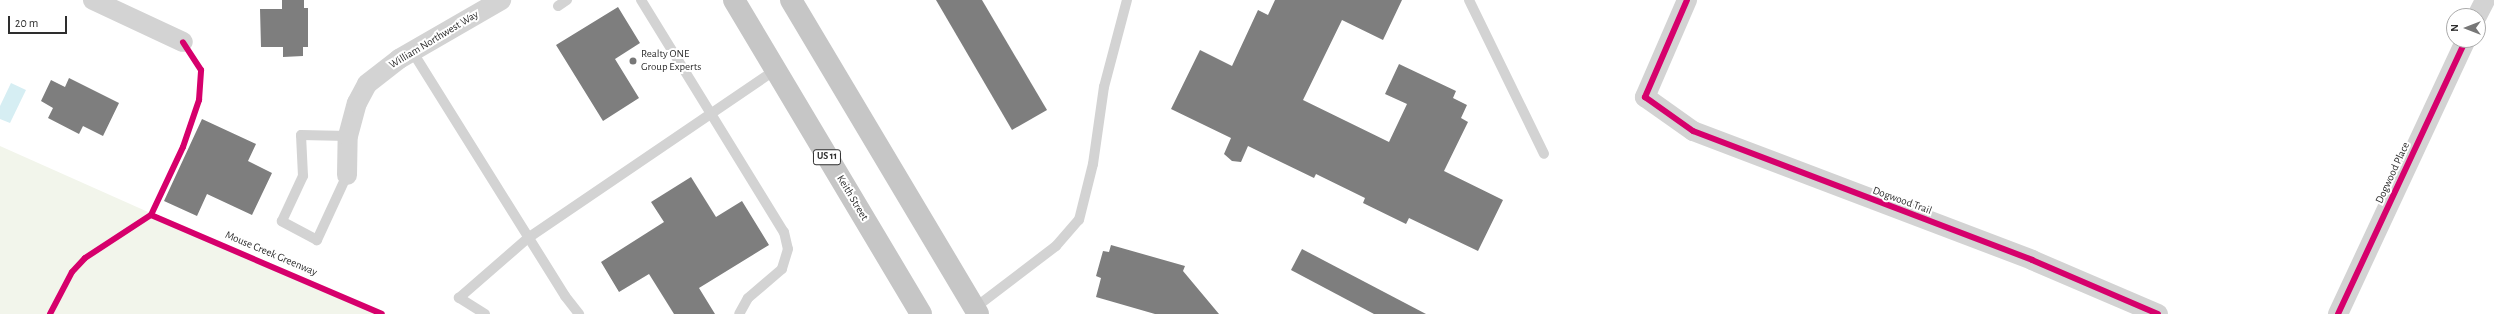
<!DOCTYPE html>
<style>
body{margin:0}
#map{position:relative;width:2494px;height:314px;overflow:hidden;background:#fff;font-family:"Alegreya Sans",sans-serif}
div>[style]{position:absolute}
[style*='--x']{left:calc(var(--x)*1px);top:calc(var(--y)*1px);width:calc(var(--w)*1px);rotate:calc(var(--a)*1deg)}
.green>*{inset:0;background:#f2f5eb}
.water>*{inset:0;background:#d6eef3}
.building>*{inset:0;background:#7e7e7e}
.lane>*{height:10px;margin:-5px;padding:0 5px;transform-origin:5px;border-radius:5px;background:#d3d3d3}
.street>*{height:20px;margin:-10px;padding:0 10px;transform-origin:10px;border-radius:10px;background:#d3d3d3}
.primary>*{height:22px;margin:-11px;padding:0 11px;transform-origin:11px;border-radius:11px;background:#c6c6c6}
.cycleway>*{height:6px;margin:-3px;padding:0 3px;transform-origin:3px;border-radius:3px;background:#d6006c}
.dots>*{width:11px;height:11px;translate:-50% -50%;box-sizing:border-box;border:2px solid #fff;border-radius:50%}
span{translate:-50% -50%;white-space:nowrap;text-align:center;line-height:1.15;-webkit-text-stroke:4px #fff;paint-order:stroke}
.shield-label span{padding:1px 3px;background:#fff;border:1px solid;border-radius:3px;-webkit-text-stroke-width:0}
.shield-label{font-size:10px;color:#2e2e2e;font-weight:700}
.street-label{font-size:11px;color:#2e2e2e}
.poi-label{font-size:11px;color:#2e2e2e}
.left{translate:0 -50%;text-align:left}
.north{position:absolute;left:2446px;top:8px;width:40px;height:40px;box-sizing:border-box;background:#fff;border:1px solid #ababab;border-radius:50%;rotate:270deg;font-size:11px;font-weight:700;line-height:16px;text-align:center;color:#2e2e2e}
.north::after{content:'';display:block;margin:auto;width:14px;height:18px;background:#777;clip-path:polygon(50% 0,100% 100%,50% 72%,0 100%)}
.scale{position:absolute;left:8px;top:16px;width:59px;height:18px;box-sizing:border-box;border:2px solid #2e2e2e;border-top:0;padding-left:5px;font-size:12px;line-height:14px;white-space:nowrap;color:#2e2e2e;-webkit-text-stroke:3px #fff;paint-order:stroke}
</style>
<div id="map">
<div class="green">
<i style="clip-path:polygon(0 146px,377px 314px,0 314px)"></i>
</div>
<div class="water">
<i style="clip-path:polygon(11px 83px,26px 90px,10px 123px,0 119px,0 106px)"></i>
</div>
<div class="building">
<i style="clip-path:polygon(282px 0,304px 0,304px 8px,308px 8px,308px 47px,303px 47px,303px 56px,283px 57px,283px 47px,261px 47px,260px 9px,282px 9px)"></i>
<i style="clip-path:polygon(936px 0,982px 0,1047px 110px,1012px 130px)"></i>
<i style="clip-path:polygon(1275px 0,1402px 0,1383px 40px,1342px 20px,1303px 100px,1389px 142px,1407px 104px,1385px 94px,1399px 64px,1456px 91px,1453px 98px,1467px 105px,1461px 118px,1468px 122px,1444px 171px,1503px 200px,1478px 251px,1409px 218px,1406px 224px,1363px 203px,1365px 198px,1316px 174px,1314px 178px,1248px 146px,1241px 162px,1232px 161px,1224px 154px,1231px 138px,1171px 109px,1200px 50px,1232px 66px,1258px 10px,1268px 15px)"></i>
<i style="clip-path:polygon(618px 7px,640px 43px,615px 59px,639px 98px,603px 121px,556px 45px)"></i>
<i style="clip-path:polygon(69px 78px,119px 103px,103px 136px,83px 126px,79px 134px,48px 118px,53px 108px,41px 101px,51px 80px,65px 87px)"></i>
<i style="clip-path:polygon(202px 119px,256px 144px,248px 161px,272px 173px,252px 215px,207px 194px,197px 216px,164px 201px)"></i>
<i style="clip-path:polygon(691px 177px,716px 217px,742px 201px,769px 245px,699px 288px,715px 314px,674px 314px,649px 274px,619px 292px,601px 262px,664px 222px,651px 202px)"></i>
<i style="clip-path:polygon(1111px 245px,1185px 266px,1183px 271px,1219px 314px,1155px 314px,1096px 297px,1101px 278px,1096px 276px,1103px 251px,1109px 252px)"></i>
<i style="clip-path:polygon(1302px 249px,1426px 314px,1374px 314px,1291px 270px)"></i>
</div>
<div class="lane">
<i style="--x:641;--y:0;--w:273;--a:58.4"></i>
<i style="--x:784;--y:232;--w:17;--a:77"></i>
<i style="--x:788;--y:249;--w:21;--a:107"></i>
<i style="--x:782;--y:269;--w:45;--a:139.5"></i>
<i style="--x:748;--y:298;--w:18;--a:119"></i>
<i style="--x:1469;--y:0;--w:171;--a:64"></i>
<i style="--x:558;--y:6;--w:11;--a:-34"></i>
<i style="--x:412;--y:51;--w:289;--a:58"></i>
<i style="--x:565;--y:296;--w:23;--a:52"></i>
<i style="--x:347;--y:175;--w:72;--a:114.8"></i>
<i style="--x:317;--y:240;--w:40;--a:-152"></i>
<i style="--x:282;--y:221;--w:50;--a:-65"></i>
<i style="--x:303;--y:176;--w:41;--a:-92.8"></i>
<i style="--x:301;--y:135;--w:47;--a:1.2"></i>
<i style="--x:972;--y:310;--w:106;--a:-37.3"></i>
<i style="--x:1056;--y:246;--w:35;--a:-49"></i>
<i style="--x:1079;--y:220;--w:58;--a:-76"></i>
<i style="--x:1093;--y:164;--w:78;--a:-81.9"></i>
<i style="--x:1104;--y:87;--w:90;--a:-75.2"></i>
<i style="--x:485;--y:314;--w:31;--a:-148"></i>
<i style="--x:459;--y:298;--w:91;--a:-41"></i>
<i style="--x:528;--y:238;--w:299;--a:-34.2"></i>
</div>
<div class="street">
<i style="--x:93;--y:0;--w:99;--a:25"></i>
<i style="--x:1687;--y:0;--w:106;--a:113.4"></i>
<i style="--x:1645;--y:97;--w:59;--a:35.3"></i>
<i style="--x:1693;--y:131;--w:363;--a:20.8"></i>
<i style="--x:2032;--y:260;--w:137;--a:23.2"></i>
<i style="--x:2477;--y:16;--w:18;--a:-63"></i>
<i style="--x:347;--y:175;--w:39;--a:-89"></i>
<i style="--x:348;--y:136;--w:34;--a:-75"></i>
<i style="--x:357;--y:103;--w:21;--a:-62"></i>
<i style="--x:367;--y:84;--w:41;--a:-38"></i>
<i style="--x:399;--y:59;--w:118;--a:-30"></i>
<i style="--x:2338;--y:314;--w:302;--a:-65"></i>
</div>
<div class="primary">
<i style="--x:734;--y:0;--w:365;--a:59.2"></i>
<i style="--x:791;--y:0;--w:365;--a:59.2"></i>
</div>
<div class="cycleway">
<i style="--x:1687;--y:0;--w:106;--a:113.4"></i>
<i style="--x:1645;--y:97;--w:59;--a:35.3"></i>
<i style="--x:1693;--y:131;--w:363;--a:20.8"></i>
<i style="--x:2032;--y:260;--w:137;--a:23.2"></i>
<i style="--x:151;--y:215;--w:75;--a:-64.8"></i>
<i style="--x:183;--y:147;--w:50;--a:-71.2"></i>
<i style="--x:199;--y:100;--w:30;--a:-86"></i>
<i style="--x:201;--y:70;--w:33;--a:-123"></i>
<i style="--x:50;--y:314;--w:47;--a:-62.4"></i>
<i style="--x:72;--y:272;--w:19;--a:-47"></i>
<i style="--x:85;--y:258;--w:79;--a:-33.1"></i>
<i style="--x:151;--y:215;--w:251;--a:23.2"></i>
<i style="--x:2338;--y:314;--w:302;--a:-65"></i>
</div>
<div class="dots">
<i style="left:633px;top:61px;background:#777"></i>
</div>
<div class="shield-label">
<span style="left:827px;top:157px">US 11</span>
</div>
<div class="street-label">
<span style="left:434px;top:40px;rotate:-31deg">William Northwest Way</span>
<span style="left:2393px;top:173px;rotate:-65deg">Dogwood Place</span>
<span style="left:852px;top:198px;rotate:59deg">Keith Street</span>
<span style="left:1902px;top:201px;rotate:20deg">Dogwood Trail</span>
<span style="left:271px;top:254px;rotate:23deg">Mouse Creek Greenway</span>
</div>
<div class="poi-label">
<span class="left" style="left:641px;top:61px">Realty ONE<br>Group Experts</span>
</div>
<div class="north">N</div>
<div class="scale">20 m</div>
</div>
